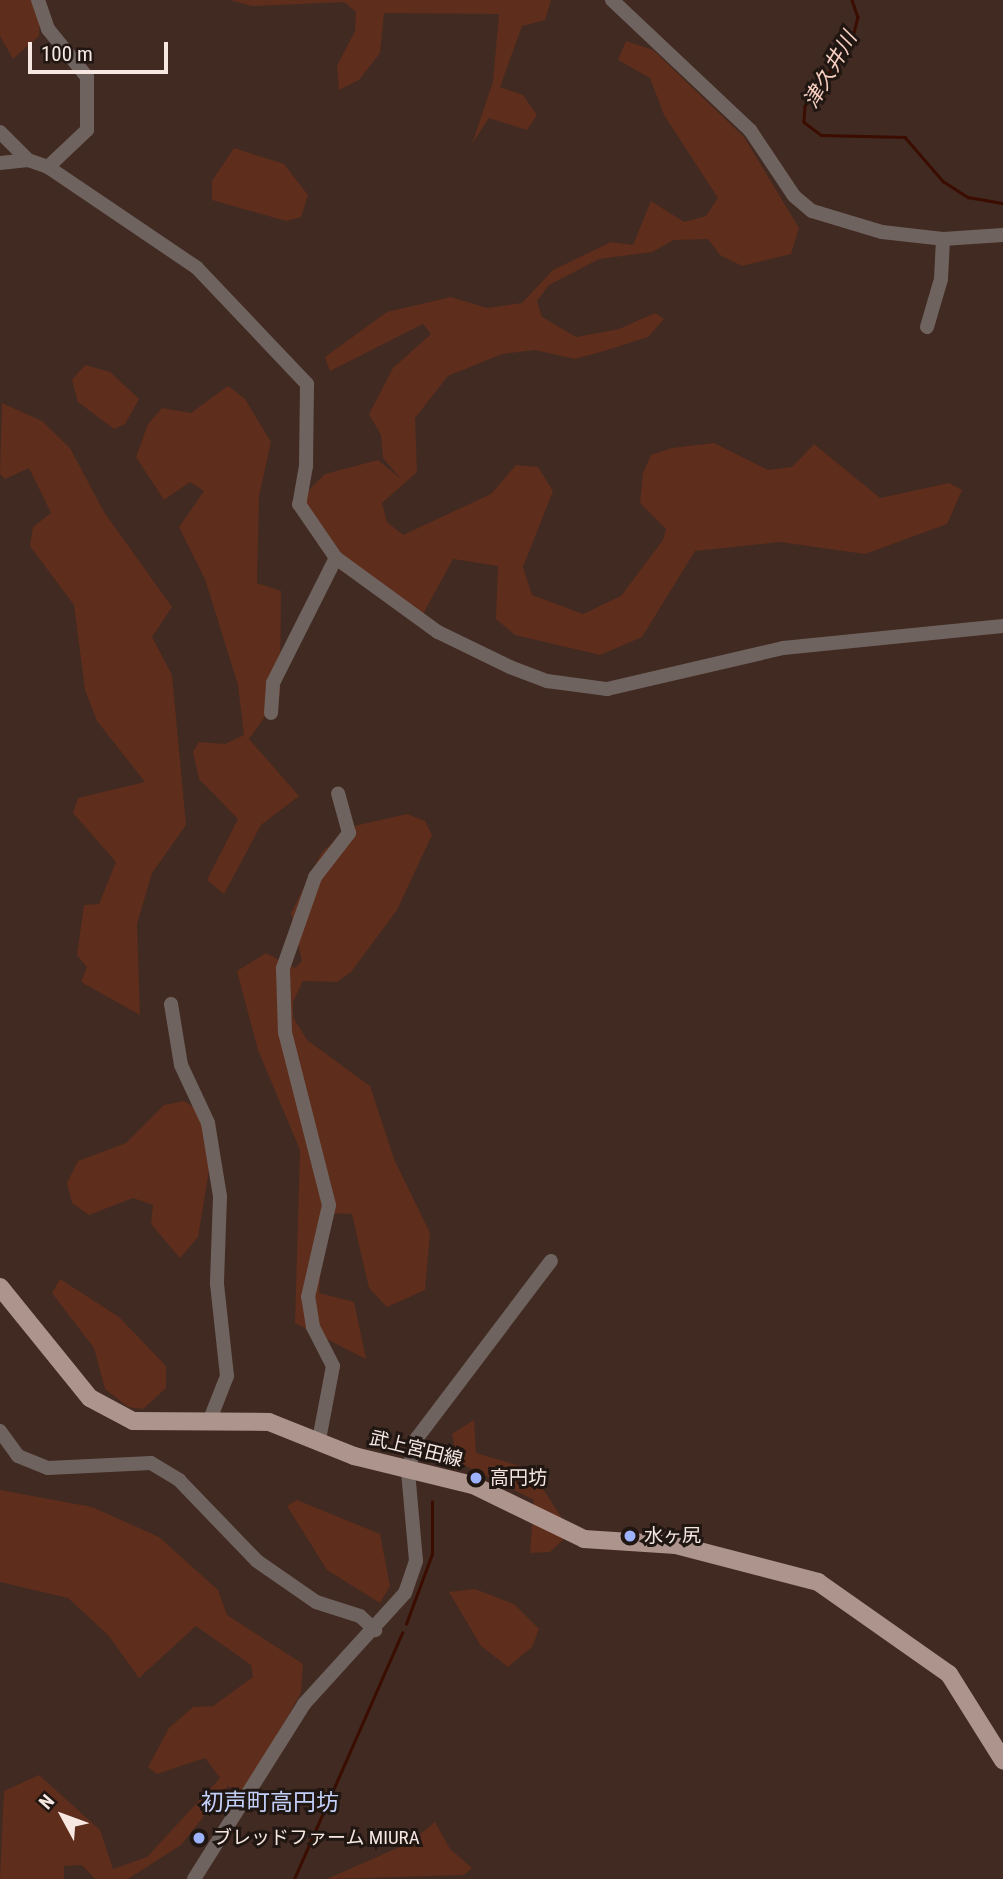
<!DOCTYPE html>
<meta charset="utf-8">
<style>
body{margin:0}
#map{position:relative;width:1003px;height:1879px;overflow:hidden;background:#412a22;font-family:"Roboto Condensed","Noto Sans JP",sans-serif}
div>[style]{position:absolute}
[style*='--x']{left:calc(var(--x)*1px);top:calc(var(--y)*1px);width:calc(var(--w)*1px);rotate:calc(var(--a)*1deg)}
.green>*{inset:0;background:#5e2d1b}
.stream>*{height:2.5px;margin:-1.25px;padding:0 1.25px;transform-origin:1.25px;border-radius:1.25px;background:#3b0d00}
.minor>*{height:14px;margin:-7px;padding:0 7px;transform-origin:7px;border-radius:7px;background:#6f635f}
.major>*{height:18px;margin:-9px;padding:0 9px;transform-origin:9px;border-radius:9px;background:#ad948c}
.dots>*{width:19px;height:19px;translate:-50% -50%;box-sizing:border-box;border:4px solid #201612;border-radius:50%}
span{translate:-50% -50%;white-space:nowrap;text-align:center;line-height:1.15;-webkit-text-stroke:6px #201612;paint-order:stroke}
.street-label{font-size:19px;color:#f6e7e1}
.poi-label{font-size:19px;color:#f6e7e1}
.left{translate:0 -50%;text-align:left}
.water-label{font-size:21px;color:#f7cec0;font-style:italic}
.quarter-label{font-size:23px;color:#c3d0fa}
.north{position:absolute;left:28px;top:1781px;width:70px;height:70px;-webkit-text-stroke:5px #201612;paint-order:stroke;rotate:311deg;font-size:19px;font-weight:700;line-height:28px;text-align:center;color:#f6e7e1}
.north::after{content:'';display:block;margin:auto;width:24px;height:32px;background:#f6e7e1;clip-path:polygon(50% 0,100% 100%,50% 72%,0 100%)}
.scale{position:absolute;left:28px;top:42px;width:140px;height:32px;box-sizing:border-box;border:4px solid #f6e7e1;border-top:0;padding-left:9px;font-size:21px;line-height:24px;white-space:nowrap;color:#f6e7e1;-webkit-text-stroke:5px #201612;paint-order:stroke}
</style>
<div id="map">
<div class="green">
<i style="clip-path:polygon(0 0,36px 0,40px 15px,39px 36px,13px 59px,0 36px)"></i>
<i style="clip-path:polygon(230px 0,551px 0,545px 20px,522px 26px,500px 87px,523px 95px,537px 115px,527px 130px,489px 118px,472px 144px,493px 82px,499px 14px,384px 13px,380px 53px,359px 80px,339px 90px,337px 66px,355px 31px,356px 12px,344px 2px,252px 6px)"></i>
<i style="clip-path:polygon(626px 41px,653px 50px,744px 137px,799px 228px,791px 254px,742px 266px,720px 255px,708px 239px,674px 240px,652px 252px,599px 259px,549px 285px,537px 301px,542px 317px,576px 337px,619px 329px,655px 313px,664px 319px,648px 337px,604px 351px,575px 359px,535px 350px,502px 354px,448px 376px,415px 418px,417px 472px,382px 503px,387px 522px,403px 535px,491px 494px,516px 465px,538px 467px,553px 491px,523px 567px,532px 595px,583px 614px,621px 596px,663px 540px,666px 529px,640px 503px,643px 473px,651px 455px,672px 448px,714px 443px,768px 470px,792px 467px,814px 444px,880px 498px,949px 483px,962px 490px,947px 524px,865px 554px,780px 542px,695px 551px,642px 637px,600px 655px,515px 635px,496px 619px,498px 566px,453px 559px,423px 614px,355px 566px,315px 529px,304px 495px,325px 474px,378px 460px,401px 479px,383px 458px,381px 435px,369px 414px,393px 368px,431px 334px,423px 324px,330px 371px,325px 357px,387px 312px,451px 297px,487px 308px,522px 303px,553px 270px,611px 242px,633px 245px,651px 201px,684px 222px,706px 216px,718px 198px,664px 115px,650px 78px,618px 60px)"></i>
<i style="clip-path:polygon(234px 148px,284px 164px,308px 195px,301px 217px,286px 221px,212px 200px,212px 181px)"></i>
<i style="clip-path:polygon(85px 365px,110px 372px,139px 399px,125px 424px,114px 429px,78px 402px,72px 380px)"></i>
<i style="clip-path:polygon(228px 386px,245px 399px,271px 442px,259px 496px,257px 583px,281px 591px,280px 695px,249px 739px,299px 796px,261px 825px,224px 894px,207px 880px,238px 819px,199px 779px,193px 752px,199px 742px,225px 744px,244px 735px,238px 685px,205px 579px,179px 527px,204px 491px,190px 482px,164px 500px,136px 457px,148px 424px,162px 408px,191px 413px)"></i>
<i style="clip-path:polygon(2px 403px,42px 421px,70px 448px,104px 512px,172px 607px,152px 637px,172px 675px,186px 825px,152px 873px,137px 924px,140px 1015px,81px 982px,87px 967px,77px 955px,84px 905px,99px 904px,116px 862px,73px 813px,78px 798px,145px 782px,97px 721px,85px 690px,74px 605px,30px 546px,33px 527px,51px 513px,29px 468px,5px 479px,0 474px)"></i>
<i style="clip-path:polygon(407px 814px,425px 821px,432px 835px,397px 910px,351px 972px,337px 982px,303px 981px,293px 1002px,293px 1017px,307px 1040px,370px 1086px,394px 1159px,430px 1233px,425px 1290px,387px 1307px,369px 1288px,352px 1214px,324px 1213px,319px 1293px,354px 1302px,366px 1359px,295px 1323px,300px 1150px,258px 1050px,237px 971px,266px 953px,295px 968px,302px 961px,291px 913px,322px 852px,350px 827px)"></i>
<i style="clip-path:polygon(184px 1101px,203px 1113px,215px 1134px,198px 1237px,180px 1258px,151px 1224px,153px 1205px,133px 1198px,89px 1215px,72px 1203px,67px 1183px,78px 1161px,126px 1143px,164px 1105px)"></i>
<i style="clip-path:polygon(60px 1279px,119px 1317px,166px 1366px,166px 1388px,143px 1409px,128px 1407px,105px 1389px,94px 1348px,52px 1293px)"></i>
<i style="clip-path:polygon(474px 1420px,476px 1453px,530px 1469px,567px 1526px,565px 1538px,550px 1552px,530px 1553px,534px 1500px,458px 1462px,452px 1434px)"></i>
<i style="clip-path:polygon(0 1490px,92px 1507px,159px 1537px,218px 1590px,227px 1615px,303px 1664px,301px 1693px,242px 1796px,228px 1786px,181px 1845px,128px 1879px,95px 1879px,82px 1865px,64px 1866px,64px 1879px,0 1879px,4px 1791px,39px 1775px,100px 1830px,113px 1869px,147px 1857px,220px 1778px,205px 1758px,157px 1774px,148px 1767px,169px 1728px,193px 1707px,213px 1706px,253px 1677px,251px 1665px,196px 1626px,139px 1678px,109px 1636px,68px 1598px,0 1582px)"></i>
<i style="clip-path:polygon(297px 1500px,380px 1534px,390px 1586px,380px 1603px,327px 1570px,287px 1506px)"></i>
<i style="clip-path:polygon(475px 1589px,514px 1604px,539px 1629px,532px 1647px,508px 1667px,481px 1646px,449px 1592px)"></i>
<i style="clip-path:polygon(435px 1822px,450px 1849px,472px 1868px,464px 1875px,327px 1879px,411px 1842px)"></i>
</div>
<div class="stream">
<i style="--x:852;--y:0;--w:18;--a:71"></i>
<i style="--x:858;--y:17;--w:25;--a:104"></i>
<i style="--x:852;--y:41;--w:80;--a:125.9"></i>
<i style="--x:805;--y:106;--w:16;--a:94"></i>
<i style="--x:804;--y:122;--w:21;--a:37"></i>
<i style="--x:821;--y:135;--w:84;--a:1.4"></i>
<i style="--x:905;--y:137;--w:58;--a:49.2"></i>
<i style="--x:943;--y:181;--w:30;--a:33"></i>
<i style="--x:968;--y:197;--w:36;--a:10"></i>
<i style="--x:406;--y:1624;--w:75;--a:-69.6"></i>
<i style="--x:432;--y:1554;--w:52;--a:-90"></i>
<i style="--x:294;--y:1879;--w:269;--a:-66.3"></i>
</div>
<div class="minor">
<i style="--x:38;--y:0;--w:31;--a:71"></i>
<i style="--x:48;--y:29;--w:62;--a:50.9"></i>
<i style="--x:87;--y:77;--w:53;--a:90"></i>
<i style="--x:87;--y:130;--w:54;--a:136.5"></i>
<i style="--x:612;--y:0;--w:190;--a:43.3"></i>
<i style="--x:750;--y:130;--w:79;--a:56.3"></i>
<i style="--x:794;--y:196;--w:23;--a:40"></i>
<i style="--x:812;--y:211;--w:73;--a:16.7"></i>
<i style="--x:882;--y:232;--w:61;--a:6.5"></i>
<i style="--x:943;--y:239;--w:60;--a:-3.8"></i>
<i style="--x:0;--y:132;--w:40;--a:45"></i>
<i style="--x:0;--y:163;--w:28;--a:-6"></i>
<i style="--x:28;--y:160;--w:21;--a:19"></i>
<i style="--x:48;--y:167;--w:180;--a:34.1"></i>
<i style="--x:197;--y:268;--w:160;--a:46.5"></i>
<i style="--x:307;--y:384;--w:82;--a:90.7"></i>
<i style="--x:306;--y:466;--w:39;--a:100"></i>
<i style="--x:299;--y:504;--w:65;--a:55.6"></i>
<i style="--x:336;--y:558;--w:126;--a:36"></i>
<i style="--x:438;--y:632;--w:80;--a:25.9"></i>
<i style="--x:510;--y:667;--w:40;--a:21"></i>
<i style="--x:547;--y:681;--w:61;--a:7.6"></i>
<i style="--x:607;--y:689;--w:181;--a:-13.1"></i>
<i style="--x:783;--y:648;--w:221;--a:-5.7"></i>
<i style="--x:927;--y:327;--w:50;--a:-73.7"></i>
<i style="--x:941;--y:279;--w:40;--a:-87.1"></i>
<i style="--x:271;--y:713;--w:30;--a:-86"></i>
<i style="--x:273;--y:683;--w:140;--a:-63.3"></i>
<i style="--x:171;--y:1004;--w:62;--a:80.7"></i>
<i style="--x:181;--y:1065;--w:64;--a:65"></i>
<i style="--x:208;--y:1123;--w:74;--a:80.7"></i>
<i style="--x:220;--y:1196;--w:88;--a:92"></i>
<i style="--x:217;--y:1284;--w:93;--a:83.8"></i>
<i style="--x:227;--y:1376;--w:49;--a:111.4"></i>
<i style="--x:0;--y:1431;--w:31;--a:54"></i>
<i style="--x:18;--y:1456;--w:32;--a:22"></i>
<i style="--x:48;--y:1468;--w:103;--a:-2.8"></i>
<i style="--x:151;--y:1463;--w:33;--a:31"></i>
<i style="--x:179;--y:1480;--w:112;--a:46.1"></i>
<i style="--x:257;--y:1561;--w:72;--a:34.8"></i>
<i style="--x:316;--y:1602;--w:46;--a:17.7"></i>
<i style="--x:360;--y:1616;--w:21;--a:43"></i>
<i style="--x:319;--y:1440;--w:75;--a:-79.3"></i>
<i style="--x:333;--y:1366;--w:44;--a:-117.1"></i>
<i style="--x:313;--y:1327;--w:30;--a:-99"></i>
<i style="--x:308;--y:1297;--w:94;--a:-77.1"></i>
<i style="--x:329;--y:1205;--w:178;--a:-104.3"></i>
<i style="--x:285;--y:1033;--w:65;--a:-91.8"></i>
<i style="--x:283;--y:968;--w:96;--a:-70.6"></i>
<i style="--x:315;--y:877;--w:56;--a:-52.3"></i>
<i style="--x:349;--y:833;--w:41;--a:-105.4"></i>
<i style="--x:194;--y:1879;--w:207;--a:-57.8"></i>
<i style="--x:304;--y:1704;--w:150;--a:-47.7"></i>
<i style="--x:405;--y:1593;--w:34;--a:-71"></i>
<i style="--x:416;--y:1561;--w:90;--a:-95.1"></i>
<i style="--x:408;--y:1471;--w:34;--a:-75"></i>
<i style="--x:417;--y:1438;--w:222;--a:-52.9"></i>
</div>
<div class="major">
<i style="--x:0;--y:1287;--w:143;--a:51"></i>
<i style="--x:90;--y:1398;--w:49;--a:28.1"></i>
<i style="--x:133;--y:1421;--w:136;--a:0.4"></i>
<i style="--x:269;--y:1422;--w:92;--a:21.8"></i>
<i style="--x:354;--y:1456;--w:122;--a:13.7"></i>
<i style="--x:473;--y:1485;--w:123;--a:25.9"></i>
<i style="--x:584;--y:1539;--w:92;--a:3.7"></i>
<i style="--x:676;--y:1545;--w:147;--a:14.6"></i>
<i style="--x:818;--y:1582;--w:160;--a:35.1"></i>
<i style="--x:949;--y:1674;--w:102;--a:57.9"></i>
</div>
<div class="dots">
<i style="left:476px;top:1478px;background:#9eb3fd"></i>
<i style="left:630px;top:1536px;background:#9eb3fd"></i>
<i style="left:199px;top:1838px;background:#9eb3fd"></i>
</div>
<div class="street-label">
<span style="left:416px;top:1449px;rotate:14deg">武上宮田線</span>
</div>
<div class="poi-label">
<span class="left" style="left:490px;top:1478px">高円坊</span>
<span class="left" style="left:644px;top:1536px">水ヶ尻</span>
<span class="left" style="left:213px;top:1838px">ブレッドファーム MIURA</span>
</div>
<div class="water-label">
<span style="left:830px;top:70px;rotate:-60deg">津久井川</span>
</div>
<div class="quarter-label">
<span style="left:270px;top:1803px">初声町高円坊</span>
</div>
<div class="north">N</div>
<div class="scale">100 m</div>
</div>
